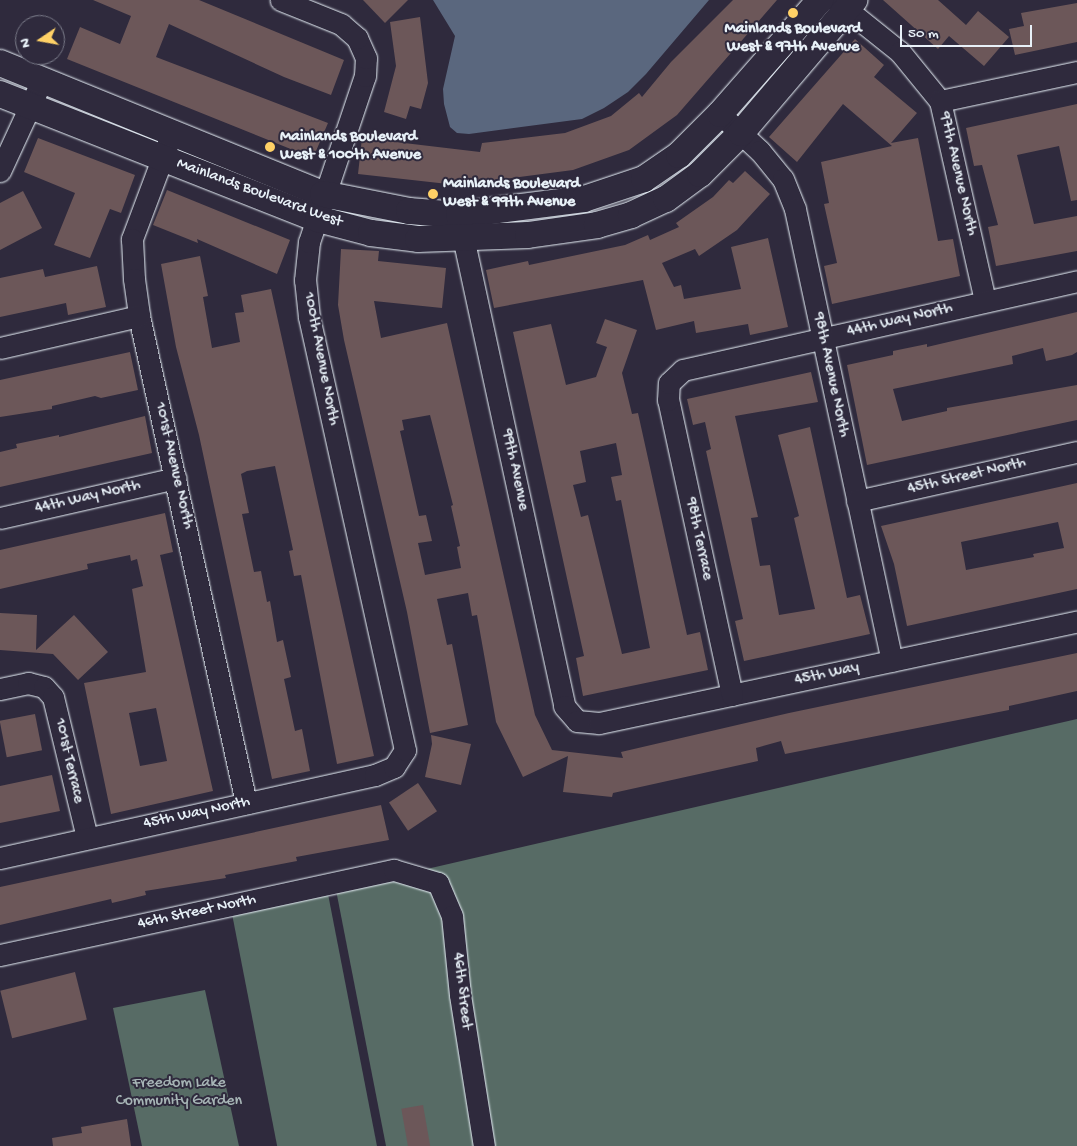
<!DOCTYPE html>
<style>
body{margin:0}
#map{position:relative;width:1077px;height:1146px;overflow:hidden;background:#2f2a3d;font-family:"Gochi Hand",sans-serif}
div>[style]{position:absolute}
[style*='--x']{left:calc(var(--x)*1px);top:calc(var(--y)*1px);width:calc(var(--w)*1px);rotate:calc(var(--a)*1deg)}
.green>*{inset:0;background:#576b65;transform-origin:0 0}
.water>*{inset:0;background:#5a677e}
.building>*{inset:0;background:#6c5759;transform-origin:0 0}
.roads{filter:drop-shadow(0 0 1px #e8f1f8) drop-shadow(0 0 1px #e8f1f8)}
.minor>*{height:21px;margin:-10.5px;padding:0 10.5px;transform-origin:10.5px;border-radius:10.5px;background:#2f2a3d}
.tertiary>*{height:26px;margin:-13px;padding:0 13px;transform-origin:13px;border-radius:13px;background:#2f2a3d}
.dots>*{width:14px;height:14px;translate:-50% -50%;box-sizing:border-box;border:2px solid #2f2a3d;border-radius:50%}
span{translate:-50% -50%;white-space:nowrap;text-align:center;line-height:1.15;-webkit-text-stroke:4px #2f2a3d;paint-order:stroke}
.poi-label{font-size:16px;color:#e8f1f8;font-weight:700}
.left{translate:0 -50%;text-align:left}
.street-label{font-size:16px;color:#e8f1f8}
.park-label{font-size:16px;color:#a7b5b6}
.north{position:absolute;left:15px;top:15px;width:50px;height:50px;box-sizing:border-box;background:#2f2a3d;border:1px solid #797a88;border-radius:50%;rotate:258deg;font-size:14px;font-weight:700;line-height:20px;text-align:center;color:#e8f1f8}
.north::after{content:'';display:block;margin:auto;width:18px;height:22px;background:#ffd166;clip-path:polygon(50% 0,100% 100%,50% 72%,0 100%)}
.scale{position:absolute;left:900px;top:25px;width:132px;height:22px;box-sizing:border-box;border:2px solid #e8f1f8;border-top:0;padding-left:6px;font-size:15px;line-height:18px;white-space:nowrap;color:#e8f1f8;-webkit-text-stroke:4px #2f2a3d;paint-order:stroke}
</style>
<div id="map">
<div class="green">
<i style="clip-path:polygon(1077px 719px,1077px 1146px,386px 1146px,336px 890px)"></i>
<i style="left:328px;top:894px;width:257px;height:98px;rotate:79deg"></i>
<i style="clip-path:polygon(205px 990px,239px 1146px,142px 1146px,113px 1008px)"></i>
</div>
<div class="water">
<i style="clip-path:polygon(433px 0,709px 0,646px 74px,628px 92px,604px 108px,582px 119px,469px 134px,457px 133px,450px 127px,444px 104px,443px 89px,455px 36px)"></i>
</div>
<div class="building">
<i style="clip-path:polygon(93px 0,199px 0,344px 60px,331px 95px,284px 77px,169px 24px,156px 57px,328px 123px,313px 158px,67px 59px,80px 27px,120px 44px,131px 16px)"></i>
<i style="clip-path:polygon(363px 0,408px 0,385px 23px)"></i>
<i style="clip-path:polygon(733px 0,777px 0,677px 115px,629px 150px,573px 170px,457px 185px,358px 174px,362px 138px,480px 152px,482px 143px,565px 133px,611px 116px,639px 93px,642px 97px,671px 62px)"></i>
<i style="clip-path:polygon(883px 0,938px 0,966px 25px,978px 11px,1009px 37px,984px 66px,949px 36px,938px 49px)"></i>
<i style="clip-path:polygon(1077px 3px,1077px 42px,1015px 55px,1009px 29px,1024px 26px,1021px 13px)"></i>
<i style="clip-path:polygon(420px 17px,428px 83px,421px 109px,410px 106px,406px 119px,384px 112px,396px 66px,390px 22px)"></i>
<i style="clip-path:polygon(855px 39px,884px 65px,874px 77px,917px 113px,891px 143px,918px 138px,938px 241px,953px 239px,960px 276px,832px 304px,824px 266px,837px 263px,824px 204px,829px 203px,821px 162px,892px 146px,843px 104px,797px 162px,769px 137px)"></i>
<i style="clip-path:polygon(1077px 104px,1077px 200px,1071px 201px,1059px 146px,1017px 155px,1034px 224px,1077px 216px,1077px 251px,996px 266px,988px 227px,998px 225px,982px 165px,974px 166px,966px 128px)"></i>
<i style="clip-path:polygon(38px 138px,135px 175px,121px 213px,110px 209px,90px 258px,54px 245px,75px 193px,24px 172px)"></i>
<i style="clip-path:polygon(745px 171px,770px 194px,737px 230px,699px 256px,695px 249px,662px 263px,674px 287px,681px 285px,684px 299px,741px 289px,731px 247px,768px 238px,788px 327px,750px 335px,748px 324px,696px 333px,694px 321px,656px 330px,643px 280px,494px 308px,486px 270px,528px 261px,529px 265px,625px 245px,648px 235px,650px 240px,679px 227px,676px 223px,713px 197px,729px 180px,733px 183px)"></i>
<i style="clip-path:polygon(167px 190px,290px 240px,277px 274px,197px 239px,198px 243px,153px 225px)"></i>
<i style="clip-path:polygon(23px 191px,42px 228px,0 250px,0 203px)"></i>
<i style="clip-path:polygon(evenodd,341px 249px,379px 251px,378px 261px,446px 268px,442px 308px,374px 301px,381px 338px,447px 323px,535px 715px,552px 750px,623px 758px,621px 752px,789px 713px,1077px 653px,1077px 691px,1009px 706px,1009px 710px,785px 754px,781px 741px,756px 748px,758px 761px,613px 793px,612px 797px,563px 792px,568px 756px,523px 777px,496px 722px,477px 615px,472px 616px,468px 593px,437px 599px,447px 645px,452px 644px,468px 725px,430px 733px,407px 612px,344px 340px,338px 305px,341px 249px,430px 415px,453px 505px,451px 506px,460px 546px,457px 547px,461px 568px,425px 575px,418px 543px,432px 541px,426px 515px,419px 516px,400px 431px,404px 430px,402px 420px,430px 415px)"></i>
<i style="clip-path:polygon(200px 256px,208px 296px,203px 297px,212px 348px,240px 342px,235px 313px,244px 312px,241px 295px,271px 289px,374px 756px,337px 764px,301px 575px,294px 576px,289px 551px,293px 550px,275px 466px,247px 471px,241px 474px,249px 513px,242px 514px,254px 572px,261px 571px,267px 602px,270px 601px,277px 642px,283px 640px,291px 677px,284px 679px,295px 731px,302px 729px,310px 771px,272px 779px,199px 435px,176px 347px,161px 264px)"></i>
<i style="clip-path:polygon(97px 266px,106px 307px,68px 315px,66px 303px,0 317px,0 278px,43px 269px,45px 277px)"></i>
<i style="clip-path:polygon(1077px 312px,1077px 352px,1072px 355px,1046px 361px,1043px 348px,1012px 356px,1013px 364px,893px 389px,902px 421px,947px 411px,947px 408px,1077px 385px,1077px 420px,867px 465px,847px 365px,893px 355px,893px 351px,927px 344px,927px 347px)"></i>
<i style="clip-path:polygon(evenodd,605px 319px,637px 330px,622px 373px,632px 414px,638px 413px,687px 635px,700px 632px,708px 670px,583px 696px,576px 658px,584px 656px,513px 332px,551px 324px,566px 385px,596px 377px,607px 347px,596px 343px,605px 319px,616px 443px,622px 475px,611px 477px,616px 501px,621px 500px,650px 648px,622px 654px,588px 515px,581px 517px,573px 485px,586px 482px,580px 451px,616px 443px)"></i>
<i style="clip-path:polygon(130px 352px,138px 390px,101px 398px,95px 396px,52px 406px,52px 409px,0 417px,0 380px)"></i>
<i style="clip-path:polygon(811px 372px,818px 402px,735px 416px,758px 517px,751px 518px,760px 566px,770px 565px,779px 615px,815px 609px,794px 518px,799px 516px,778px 435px,810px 427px,847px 598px,860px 595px,870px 634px,744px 661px,735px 621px,743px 619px,706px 451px,711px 449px,705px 422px,693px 425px,687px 399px)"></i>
<i style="clip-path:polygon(145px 416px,152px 453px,0 487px,0 452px,17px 448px,16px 444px,59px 435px,59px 437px)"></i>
<i style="clip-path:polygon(evenodd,1077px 483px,1077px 589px,907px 626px,894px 564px,881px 526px,1077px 483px,1058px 522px,1064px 548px,1033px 554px,1034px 557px,966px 570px,961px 542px,1058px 522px)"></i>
<i style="clip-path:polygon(evenodd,165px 513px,173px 552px,160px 555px,213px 791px,111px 814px,84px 683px,146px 672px,132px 589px,143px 586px,137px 559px,131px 561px,130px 555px,87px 564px,88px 569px,0 589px,0 550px,165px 513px,156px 708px,167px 761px,140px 766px,129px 713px,156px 708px)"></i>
<i style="clip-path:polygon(0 613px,37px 615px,36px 650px,74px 615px,108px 652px,78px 680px,53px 654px,0 650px)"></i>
<i style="left:35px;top:714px;width:37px;height:36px;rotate:79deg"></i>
<i style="clip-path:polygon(431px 735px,471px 744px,461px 785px,425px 777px,432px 744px)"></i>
<i style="clip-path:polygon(52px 775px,60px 811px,0 823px,0 786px)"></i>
<i style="left:418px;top:783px;width:34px;height:35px;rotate:56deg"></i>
<i style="clip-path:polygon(381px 805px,389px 840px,296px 857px,297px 861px,225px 875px,226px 878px,145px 891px,146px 895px,112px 903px,111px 899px,0 925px,0 887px)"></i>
<i style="left:75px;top:972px;width:49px;height:77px;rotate:76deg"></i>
<i style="left:423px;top:1105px;width:42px;height:22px;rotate:80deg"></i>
<i style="clip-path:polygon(127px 1119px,131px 1146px,53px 1146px,52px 1138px,82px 1133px,81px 1127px)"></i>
</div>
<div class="roads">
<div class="minor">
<i style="--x:835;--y:0;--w:83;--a:38.7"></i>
<i style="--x:900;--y:52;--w:63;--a:50.8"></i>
<i style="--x:940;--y:101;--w:205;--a:77.3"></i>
<i style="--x:940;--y:101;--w:140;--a:-12"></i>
<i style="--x:720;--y:114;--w:54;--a:42.8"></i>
<i style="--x:760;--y:151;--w:36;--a:51"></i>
<i style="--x:783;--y:179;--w:32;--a:68"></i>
<i style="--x:795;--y:209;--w:462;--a:77.9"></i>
<i style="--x:168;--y:143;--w:103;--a:110.6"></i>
<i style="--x:132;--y:239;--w:40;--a:87.1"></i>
<i style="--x:134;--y:279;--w:37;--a:82"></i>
<i style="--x:139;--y:316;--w:499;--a:77.6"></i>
<i style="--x:0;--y:171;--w:100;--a:-65.2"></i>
<i style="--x:460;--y:223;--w:494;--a:77.8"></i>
<i style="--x:564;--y:706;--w:20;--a:49"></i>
<i style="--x:577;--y:721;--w:22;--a:5"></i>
<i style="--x:599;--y:723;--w:489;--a:-12"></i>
<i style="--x:0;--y:348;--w:143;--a:-13"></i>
<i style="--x:857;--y:501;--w:225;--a:-12.6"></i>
<i style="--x:0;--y:518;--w:180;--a:-12.8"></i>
<i style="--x:0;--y:689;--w:29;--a:-12"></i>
<i style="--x:28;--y:683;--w:16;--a:14"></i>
<i style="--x:44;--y:687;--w:13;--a:48"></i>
<i style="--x:53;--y:697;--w:145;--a:76.4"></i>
<i style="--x:732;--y:695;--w:302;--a:-102.2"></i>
<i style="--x:668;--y:400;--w:17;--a:-87"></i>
<i style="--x:669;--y:383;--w:19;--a:-43"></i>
<i style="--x:683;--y:370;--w:404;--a:-12.7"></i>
<i style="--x:0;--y:858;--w:384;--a:-12.5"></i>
<i style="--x:375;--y:775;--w:21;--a:-23"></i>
<i style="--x:394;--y:767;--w:20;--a:-57"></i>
<i style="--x:405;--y:750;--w:444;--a:-102.5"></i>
<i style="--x:309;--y:317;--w:37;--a:-96"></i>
<i style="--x:305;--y:280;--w:38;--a:-84"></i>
<i style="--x:309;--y:242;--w:175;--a:-71.4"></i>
<i style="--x:365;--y:76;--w:18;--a:-87"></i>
<i style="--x:366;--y:58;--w:22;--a:-114"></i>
<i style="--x:357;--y:38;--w:21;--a:-139"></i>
<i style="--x:341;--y:24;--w:65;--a:-158.2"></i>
<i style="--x:0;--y:955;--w:403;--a:-12.2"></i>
<i style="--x:394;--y:870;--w:46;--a:16.5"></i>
<i style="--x:438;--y:883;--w:36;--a:67"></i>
<i style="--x:452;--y:916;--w:79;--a:84.2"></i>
<i style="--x:460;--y:995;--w:153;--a:81"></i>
</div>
<div class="tertiary">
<i style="--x:0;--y:63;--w:349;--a:22.1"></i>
<i style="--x:323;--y:194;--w:88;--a:11.2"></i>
<i style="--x:409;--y:211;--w:50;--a:4.6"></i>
<i style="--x:459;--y:215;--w:126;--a:-7.3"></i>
<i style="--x:584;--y:199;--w:63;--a:-18.4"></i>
<i style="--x:644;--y:179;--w:42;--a:-34.4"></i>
<i style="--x:679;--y:155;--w:58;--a:-45"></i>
<i style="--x:720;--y:114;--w:152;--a:-48.7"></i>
<i style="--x:0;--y:94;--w:342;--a:21.5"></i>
<i style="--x:318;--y:219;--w:55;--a:14.8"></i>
<i style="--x:371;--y:233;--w:47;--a:7.3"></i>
<i style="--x:418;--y:239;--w:110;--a:-2.1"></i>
<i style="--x:528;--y:235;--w:70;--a:-8.2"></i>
<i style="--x:597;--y:225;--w:35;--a:-16"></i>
<i style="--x:631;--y:215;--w:38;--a:-25"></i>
<i style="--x:666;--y:199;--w:42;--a:-36.3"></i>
<i style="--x:700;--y:174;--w:58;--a:-45"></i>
<i style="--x:741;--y:133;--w:175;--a:-49.6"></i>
</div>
</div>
<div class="dots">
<i style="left:793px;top:13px;background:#ffd166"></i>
<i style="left:270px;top:147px;background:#ffd166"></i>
<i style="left:433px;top:194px;background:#ffd166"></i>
</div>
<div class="poi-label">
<span style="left:793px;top:39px">Mainlands Boulevard<br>West &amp; 97th Avenue</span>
<span class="left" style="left:280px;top:147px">Mainlands Boulevard<br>West &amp; 100th Avenue</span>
<span class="left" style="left:443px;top:194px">Mainlands Boulevard<br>West &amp; 99th Avenue</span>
</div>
<div class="street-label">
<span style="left:957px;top:174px;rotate:77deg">97th Avenue North</span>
<span style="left:259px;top:194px;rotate:20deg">Mainlands Boulevard West</span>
<span style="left:900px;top:321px;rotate:-13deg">44th Way North</span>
<span style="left:320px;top:359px;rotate:79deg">100th Avenue North</span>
<span style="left:830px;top:375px;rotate:78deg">98th Avenue North</span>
<span style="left:173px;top:466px;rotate:77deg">101st Avenue North</span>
<span style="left:514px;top:470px;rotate:78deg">99th Avenue</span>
<span style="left:967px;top:477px;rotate:-13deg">45th Street North</span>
<span style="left:88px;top:498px;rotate:-13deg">44th Way North</span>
<span style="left:698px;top:539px;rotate:78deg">98th Terrace</span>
<span style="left:827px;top:675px;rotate:-12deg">45th Way</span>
<span style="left:68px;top:761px;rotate:77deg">101st Terrace</span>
<span style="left:197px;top:814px;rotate:-12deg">45th Way North</span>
<span style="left:197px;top:913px;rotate:-12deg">46th Street North</span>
<span style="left:461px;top:991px;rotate:83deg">46th Street</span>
</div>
<div class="park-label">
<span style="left:179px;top:1093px">Freedom Lake<br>Community Garden</span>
</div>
<div class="north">N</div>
<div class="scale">50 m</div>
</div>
